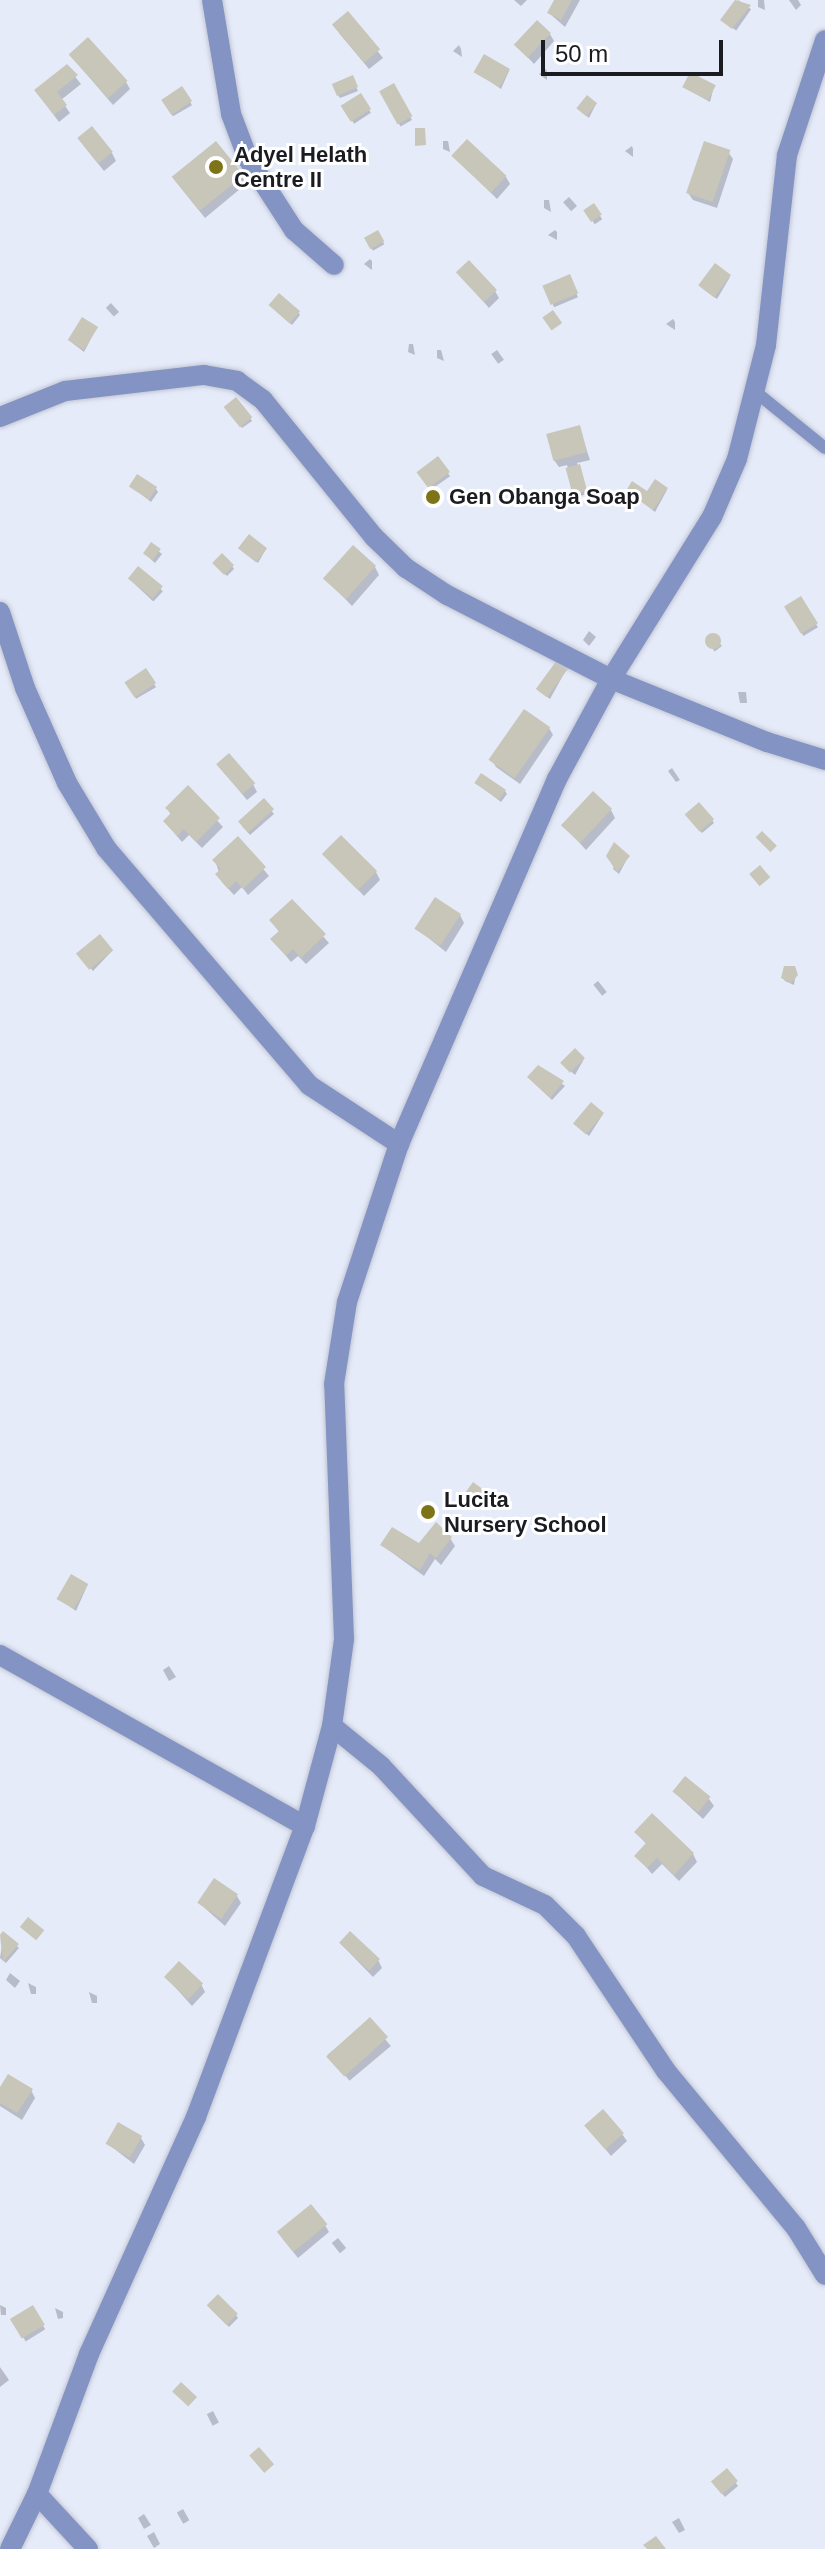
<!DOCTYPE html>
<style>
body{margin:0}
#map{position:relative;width:825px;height:2549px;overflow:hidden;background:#e6ebfa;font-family:Arial,sans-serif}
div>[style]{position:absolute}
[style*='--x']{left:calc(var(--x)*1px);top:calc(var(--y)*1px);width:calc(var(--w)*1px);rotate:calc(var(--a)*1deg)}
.shadow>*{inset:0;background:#0003;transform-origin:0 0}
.building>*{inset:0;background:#c8c6b8;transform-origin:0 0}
.round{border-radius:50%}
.roads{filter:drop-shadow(0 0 2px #c1c6d3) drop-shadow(0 0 2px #c1c6d3)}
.service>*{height:12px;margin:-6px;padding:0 6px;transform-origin:6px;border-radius:6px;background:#8393c3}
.minor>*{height:20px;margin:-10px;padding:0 10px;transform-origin:10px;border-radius:10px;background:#8393c3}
.tertiary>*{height:20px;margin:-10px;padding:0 10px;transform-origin:10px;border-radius:10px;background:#8393c3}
.dots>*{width:22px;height:22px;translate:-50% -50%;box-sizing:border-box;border:4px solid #fff;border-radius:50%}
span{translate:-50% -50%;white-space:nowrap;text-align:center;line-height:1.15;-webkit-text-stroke:6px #fff;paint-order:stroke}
.poi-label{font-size:22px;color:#1a1c21;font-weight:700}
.left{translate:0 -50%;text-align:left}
.scale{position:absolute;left:541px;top:40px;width:182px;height:36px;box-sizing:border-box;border:4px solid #1a1c21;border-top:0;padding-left:10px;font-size:24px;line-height:28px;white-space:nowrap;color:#1a1c21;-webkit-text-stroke:6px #fff;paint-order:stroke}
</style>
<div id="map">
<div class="shadow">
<i style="clip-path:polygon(514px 0,527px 0,521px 6px)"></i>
<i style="clip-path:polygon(557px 0,580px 0,565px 27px,549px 13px)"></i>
<i style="left:738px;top:0;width:16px;height:26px;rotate:35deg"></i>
<i style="clip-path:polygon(758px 0,764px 0,765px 10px,758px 7px)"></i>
<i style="clip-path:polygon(789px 0,798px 0,801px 5px,796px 10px)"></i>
<i style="clip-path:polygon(348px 14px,383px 58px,369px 69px,339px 33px)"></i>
<i style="clip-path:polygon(550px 34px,554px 41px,534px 64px,517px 46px)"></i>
<i style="clip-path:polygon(459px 45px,461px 49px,462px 57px,453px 51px)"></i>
<i style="clip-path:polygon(71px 56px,126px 82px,130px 89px,113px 105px)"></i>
<i style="clip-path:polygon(67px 67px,81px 84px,61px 100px,70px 113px,59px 122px,41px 98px)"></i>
<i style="clip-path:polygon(546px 69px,547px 72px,547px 80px,539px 74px)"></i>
<i style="clip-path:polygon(509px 71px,501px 89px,476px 72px)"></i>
<i style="clip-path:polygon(352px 78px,358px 91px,340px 98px,338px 95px)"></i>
<i style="left:393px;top:86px;width:39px;height:13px;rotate:61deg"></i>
<i style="clip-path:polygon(714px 86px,710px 102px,685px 88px)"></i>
<i style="left:182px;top:88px;width:20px;height:22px;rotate:60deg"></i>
<i style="left:360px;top:96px;width:20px;height:20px;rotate:57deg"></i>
<i style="clip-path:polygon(596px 104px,589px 118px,581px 111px)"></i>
<i style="clip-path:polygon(443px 141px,448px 141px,450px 152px,443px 149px)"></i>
<i style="clip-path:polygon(84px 146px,112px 153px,116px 161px,104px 171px)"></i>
<i style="clip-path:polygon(632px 146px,633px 149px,633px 157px,625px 151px)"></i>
<i style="clip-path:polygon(728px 152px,733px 159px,717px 208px,693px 200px,688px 193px)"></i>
<i style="clip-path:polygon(454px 156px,506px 177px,510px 184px,497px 199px)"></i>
<i style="clip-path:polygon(242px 176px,246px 184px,205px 218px,174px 179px)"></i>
<i style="left:569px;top:197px;width:12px;height:8px;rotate:48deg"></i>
<i style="clip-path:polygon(544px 200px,549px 200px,551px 212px,544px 208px)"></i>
<i style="left:593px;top:205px;width:17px;height:9px;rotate:57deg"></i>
<i style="clip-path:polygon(555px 230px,557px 232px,557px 240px,548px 235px)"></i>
<i style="left:378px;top:233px;width:13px;height:13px;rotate:61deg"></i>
<i style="clip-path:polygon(370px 259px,372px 261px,372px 270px,364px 264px)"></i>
<i style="clip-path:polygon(459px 273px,495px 291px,499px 298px,489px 308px)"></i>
<i style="left:569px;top:276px;width:23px;height:26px;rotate:67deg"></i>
<i style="clip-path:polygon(730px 277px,717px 299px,702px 288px)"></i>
<i style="left:111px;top:303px;width:12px;height:7px;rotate:48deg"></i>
<i style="clip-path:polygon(271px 306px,298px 312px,300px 315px,292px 325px)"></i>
<i style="clip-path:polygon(673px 319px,675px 322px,675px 330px,666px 324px)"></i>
<i style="clip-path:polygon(96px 329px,84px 352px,71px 342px)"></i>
<i style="clip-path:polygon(409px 344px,413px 344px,415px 355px,408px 352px)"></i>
<i style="clip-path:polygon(437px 350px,441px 350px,444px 361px,437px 358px)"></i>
<i style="left:497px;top:350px;width:12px;height:7px;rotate:55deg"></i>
<i style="clip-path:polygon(228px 410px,250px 418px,252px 421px,242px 428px)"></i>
<i style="clip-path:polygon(579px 428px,590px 460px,577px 463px,587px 494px,577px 497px,567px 465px,559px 467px,554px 460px)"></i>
<i style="left:438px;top:459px;width:21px;height:24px;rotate:55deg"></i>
<i style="clip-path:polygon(131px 486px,156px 489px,158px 492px,151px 502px)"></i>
<i style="clip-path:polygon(667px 490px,655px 512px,628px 491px,647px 494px)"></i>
<i style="clip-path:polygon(151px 545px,162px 554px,155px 563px,145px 554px)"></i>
<i style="clip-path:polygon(266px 549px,258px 563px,242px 551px)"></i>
<i style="clip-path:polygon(217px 566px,232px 566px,234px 569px,227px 576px)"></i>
<i style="clip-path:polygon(375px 567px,379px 575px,352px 606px,326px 579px)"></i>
<i style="left:138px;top:568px;width:34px;height:14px;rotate:43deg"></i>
<i style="left:801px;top:599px;width:33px;height:17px;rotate:59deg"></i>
<i style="clip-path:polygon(589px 631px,596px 637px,589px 646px,583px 640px)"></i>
<i style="left:713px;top:635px;width:14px;height:9px;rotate:51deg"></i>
<i style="left:146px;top:670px;width:20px;height:23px;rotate:60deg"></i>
<i style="clip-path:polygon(566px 670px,550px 699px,540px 692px,538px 689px)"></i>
<i style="clip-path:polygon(738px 692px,746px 692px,747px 703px,740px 703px)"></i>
<i style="clip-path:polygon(549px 728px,553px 735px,520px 784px,496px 767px,492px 760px)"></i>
<i style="clip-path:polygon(218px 765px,253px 784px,257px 792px,247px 800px)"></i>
<i style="clip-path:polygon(672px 768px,680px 780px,676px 782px,668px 771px)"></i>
<i style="clip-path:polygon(476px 783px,505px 791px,507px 794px,501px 802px)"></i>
<i style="clip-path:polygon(188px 788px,223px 827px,202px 848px,189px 835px,182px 842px,165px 822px,171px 815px,167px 808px)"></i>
<i style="clip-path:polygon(264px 801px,274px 814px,250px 835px,242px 826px)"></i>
<i style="clip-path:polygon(611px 810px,615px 818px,586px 850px,564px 826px)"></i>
<i style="clip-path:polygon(689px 818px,712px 820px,714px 823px,702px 833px)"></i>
<i style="clip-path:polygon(238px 839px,269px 876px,248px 895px,242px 887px,234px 895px,222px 882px,215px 860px)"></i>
<i style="clip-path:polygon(325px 855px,376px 872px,380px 880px,364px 896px)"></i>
<i style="clip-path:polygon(628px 857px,619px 874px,613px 869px,615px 862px)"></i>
<i style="clip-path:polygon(292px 901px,329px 943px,306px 964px,298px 956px,291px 962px,273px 940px,280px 933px,271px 921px)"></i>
<i style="clip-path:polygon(460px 915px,464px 923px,446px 952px,417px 929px)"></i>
<i style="clip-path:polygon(112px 951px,93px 971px,82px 958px)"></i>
<i style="clip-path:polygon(796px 972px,794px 985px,785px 981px,783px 978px)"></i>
<i style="left:598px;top:981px;width:14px;height:6px;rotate:51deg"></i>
<i style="clip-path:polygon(584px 1059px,575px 1075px,565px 1066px)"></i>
<i style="clip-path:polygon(539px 1067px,565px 1086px,552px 1100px,529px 1078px)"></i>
<i style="clip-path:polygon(603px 1114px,589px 1136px,577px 1126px)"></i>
<i style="clip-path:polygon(485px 1494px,477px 1510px,463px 1497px)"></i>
<i style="clip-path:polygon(450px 1538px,455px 1546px,441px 1565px,435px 1559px,424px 1576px,383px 1546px,419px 1546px)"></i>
<i style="clip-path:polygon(87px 1586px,76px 1611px,59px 1599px)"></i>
<i style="clip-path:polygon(169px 1666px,176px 1677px,169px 1681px,163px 1670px)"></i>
<i style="clip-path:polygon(674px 1792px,709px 1799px,714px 1806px,703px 1819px)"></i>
<i style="clip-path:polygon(636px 1832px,693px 1854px,697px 1862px,679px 1881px,662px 1864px,652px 1874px,637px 1856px,647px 1845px)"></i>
<i style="clip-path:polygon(237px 1896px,241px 1903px,225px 1926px,199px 1903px)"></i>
<i style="clip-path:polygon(4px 1934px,19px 1948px,6px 1963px,0 1958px)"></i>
<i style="clip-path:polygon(341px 1944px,378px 1960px,382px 1968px,373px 1977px)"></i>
<i style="clip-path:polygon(10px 1973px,20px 1981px,15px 1988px,6px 1980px)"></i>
<i style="clip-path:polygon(166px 1977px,201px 1984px,205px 1992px,192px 2006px)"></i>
<i style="clip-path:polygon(28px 1983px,36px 1987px,36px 1994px,31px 1994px)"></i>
<i style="clip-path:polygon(89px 1992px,97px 1996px,97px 2003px,92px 2003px)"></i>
<i style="left:369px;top:2020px;width:34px;height:54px;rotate:50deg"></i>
<i style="clip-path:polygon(31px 2090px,35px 2098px,22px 2120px,0 2106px,0 2091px)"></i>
<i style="clip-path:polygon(587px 2127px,622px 2134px,627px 2141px,611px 2156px)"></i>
<i style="clip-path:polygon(141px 2138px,145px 2145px,134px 2164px,108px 2144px)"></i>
<i style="clip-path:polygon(325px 2225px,329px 2232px,298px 2258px,283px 2239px)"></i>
<i style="left:338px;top:2238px;width:13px;height:8px;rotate:51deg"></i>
<i style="clip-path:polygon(0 2305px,6px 2308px,6px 2315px,1px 2315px)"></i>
<i style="left:32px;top:2308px;width:25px;height:23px;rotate:58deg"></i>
<i style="clip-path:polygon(55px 2308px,63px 2312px,63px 2318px,58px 2319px)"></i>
<i style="clip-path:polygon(211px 2309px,236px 2315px,238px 2318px,229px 2327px)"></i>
<i style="clip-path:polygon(0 2367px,9px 2380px,0 2387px)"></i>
<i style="left:213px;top:2411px;width:13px;height:7px;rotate:63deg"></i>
<i style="clip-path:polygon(727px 2470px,738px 2486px,725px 2497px,715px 2485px)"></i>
<i style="left:183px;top:2509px;width:13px;height:7px;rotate:61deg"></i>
<i style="clip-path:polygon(144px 2514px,151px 2525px,144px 2529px,138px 2518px)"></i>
<i style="clip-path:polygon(679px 2518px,685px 2530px,679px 2533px,672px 2522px)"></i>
<i style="clip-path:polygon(154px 2532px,160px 2544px,154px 2548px,147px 2536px)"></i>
</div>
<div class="building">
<i style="clip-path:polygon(554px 0,572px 0,561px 20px,547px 13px)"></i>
<i style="clip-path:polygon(735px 0,751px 5px,732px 29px,720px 20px)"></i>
<i style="left:348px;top:11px;width:50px;height:21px;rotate:50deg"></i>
<i style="left:537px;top:20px;width:19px;height:34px;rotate:43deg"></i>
<i style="left:88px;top:37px;width:59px;height:26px;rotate:48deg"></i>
<i style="left:484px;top:54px;width:30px;height:21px;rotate:30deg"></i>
<i style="clip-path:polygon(67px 64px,78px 75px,57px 92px,67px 105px,54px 115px,34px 90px)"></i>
<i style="left:690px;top:72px;width:29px;height:17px;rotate:27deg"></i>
<i style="left:353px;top:75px;width:13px;height:23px;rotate:67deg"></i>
<i style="left:394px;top:83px;width:38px;height:17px;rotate:61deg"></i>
<i style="left:182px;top:86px;width:18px;height:25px;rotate:56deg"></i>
<i style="left:361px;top:93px;width:19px;height:24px;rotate:58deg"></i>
<i style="left:587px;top:95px;width:13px;height:17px;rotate:39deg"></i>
<i style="left:92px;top:126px;width:33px;height:19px;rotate:51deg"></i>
<i style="clip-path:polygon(415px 128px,425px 128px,426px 145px,415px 146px)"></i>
<i style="left:467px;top:139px;width:54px;height:23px;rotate:43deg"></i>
<i style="left:216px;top:141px;width:44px;height:57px;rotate:51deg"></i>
<i style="left:704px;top:141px;width:28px;height:55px;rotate:19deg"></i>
<i style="left:594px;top:203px;width:14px;height:13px;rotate:56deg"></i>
<i style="left:378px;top:230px;width:13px;height:16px;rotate:61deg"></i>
<i style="left:469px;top:260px;width:41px;height:18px;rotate:47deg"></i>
<i style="left:715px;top:263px;width:20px;height:28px;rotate:37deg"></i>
<i style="left:570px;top:274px;width:21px;height:30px;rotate:67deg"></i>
<i style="left:279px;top:293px;width:28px;height:16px;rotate:41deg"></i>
<i style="left:553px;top:310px;width:16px;height:13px;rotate:55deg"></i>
<i style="left:82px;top:317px;width:19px;height:27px;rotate:32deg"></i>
<i style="left:236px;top:397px;width:26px;height:16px;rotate:51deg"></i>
<i style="left:580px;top:425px;width:28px;height:35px;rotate:75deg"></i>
<i style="left:438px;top:456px;width:20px;height:27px;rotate:53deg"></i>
<i style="left:580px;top:464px;width:28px;height:15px;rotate:75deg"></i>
<i style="left:137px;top:474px;width:24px;height:15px;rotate:33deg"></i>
<i style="clip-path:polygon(655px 479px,668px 488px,653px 510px,626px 491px,632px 481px,647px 491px)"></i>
<i style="left:249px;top:534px;width:23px;height:18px;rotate:38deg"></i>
<i style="left:151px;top:542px;width:12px;height:14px;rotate:35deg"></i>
<i style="left:353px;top:545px;width:31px;height:45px;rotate:42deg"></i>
<i style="left:222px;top:553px;width:17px;height:14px;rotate:45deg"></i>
<i style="left:138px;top:566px;width:32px;height:16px;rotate:39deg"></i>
<i style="left:801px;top:596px;width:32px;height:20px;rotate:58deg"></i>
<i class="round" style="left:705px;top:633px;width:16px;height:16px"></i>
<i style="left:557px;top:660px;width:14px;height:36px;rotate:36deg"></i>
<i style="left:146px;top:668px;width:18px;height:26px;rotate:56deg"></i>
<i style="left:524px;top:709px;width:32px;height:62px;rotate:35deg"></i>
<i style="left:229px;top:753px;width:40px;height:17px;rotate:49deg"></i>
<i style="left:481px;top:773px;width:30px;height:12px;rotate:34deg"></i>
<i style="clip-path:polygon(188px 785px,220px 818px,196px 842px,184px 829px,177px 836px,163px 821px,171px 813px,165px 808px)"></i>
<i style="left:593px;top:791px;width:26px;height:47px;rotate:43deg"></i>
<i style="left:264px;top:798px;width:15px;height:35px;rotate:48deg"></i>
<i style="left:699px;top:802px;width:23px;height:19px;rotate:49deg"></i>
<i style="left:762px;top:831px;width:21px;height:9px;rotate:45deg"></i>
<i style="left:341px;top:835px;width:51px;height:27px;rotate:45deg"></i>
<i style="clip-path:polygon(238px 836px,266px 867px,243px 889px,236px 881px,228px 889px,215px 874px,221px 869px,212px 860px)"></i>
<i style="clip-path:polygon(614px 842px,630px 856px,617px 872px,606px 856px)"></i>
<i style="left:760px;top:865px;width:16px;height:14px;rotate:50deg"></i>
<i style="left:435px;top:897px;width:31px;height:38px;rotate:33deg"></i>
<i style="clip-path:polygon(292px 899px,326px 934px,301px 958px,293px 949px,286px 956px,270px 939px,279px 931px,269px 920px)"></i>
<i style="left:100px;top:934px;width:21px;height:31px;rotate:51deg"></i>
<i style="clip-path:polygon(784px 966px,795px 966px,798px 975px,791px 983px,781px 978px)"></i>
<i style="left:575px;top:1048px;width:14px;height:21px;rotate:45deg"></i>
<i style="clip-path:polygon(538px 1065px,564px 1081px,550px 1098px,527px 1077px)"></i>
<i style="left:591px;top:1102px;width:17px;height:28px;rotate:40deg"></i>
<i style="left:473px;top:1482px;width:17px;height:19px;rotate:36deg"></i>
<i style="clip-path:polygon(436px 1522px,452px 1537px,436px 1558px,430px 1553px,420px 1570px,380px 1545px,392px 1527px,419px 1543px)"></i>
<i style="left:71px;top:1574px;width:20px;height:29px;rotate:30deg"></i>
<i style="left:685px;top:1776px;width:33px;height:20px;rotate:39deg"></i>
<i style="clip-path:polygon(652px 1813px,694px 1853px,674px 1875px,657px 1858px,647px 1868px,634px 1856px,646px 1843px,634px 1832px)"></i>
<i style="left:214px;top:1878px;width:29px;height:30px;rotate:34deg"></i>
<i style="left:28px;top:1917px;width:21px;height:13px;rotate:39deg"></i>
<i style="clip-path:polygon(3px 1931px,19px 1944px,3px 1962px,0 1935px)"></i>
<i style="left:350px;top:1931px;width:41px;height:16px;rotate:43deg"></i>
<i style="left:179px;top:1961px;width:33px;height:22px;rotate:43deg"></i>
<i style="left:370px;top:2017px;width:27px;height:59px;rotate:48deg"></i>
<i style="clip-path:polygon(8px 2074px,33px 2089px,17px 2113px,0 2103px,0 2087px)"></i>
<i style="left:603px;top:2109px;width:32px;height:25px;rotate:49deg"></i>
<i style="left:118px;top:2122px;width:28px;height:25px;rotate:30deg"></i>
<i style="left:311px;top:2204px;width:26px;height:44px;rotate:51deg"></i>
<i style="left:218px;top:2294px;width:28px;height:16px;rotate:45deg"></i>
<i style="left:33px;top:2305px;width:23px;height:27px;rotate:59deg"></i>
<i style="left:181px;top:2382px;width:22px;height:13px;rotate:43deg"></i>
<i style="left:259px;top:2447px;width:23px;height:13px;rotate:49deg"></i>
<i style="left:727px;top:2468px;width:17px;height:21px;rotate:50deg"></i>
<i style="clip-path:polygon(656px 2536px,666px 2549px,647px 2549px,643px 2545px)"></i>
</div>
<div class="roads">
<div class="service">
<i style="--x:757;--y:393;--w:87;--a:39"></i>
</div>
<div class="minor">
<i style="--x:212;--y:0;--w:116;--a:80.5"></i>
<i style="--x:231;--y:114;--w:48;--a:69.3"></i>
<i style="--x:248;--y:159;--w:85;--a:57.1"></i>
<i style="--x:294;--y:230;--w:53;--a:41.2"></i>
<i style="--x:0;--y:417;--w:70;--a:-21.8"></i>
<i style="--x:65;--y:391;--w:140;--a:-6.6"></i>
<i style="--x:204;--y:375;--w:34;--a:10"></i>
<i style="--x:237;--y:381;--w:32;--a:36"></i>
<i style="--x:263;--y:400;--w:176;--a:51"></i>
<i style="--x:374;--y:537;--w:45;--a:44.1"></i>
<i style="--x:406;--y:568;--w:49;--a:33.4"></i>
<i style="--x:447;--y:595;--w:184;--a:27.1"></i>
<i style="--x:611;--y:679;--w:168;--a:22"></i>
<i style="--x:767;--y:742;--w:61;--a:17.2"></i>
<i style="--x:0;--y:612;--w:80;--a:71.8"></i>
<i style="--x:25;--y:688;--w:104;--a:66.1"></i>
<i style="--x:67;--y:783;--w:76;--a:59"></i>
<i style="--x:106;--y:848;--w:312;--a:49.4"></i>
<i style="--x:309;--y:1085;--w:108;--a:33.2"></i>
<i style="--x:0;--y:1655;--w:350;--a:29.3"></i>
<i style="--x:332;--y:1726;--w:63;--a:39.2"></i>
<i style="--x:381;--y:1766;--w:150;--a:47.2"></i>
<i style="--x:483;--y:1876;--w:68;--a:25.1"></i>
<i style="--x:545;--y:1905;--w:44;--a:45"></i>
<i style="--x:576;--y:1936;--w:162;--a:56.3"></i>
<i style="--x:666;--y:2071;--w:204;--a:50.4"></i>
<i style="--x:796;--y:2228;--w:55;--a:58.3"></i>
<i style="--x:37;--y:2494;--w:75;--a:47.2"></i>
</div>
<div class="tertiary">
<i style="--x:10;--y:2549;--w:61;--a:-63.9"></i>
<i style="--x:37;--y:2494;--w:149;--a:-69.6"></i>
<i style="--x:89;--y:2354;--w:260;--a:-65.7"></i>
<i style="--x:196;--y:2117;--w:311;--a:-69.5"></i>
<i style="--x:305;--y:1826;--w:104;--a:-74.9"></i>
<i style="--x:332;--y:1726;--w:88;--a:-82.1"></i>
<i style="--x:344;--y:1639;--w:255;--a:-92.2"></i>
<i style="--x:334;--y:1384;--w:83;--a:-81"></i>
<i style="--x:347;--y:1302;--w:166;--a:-71.8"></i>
<i style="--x:399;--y:1144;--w:398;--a:-66.6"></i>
<i style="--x:557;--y:779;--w:114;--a:-61.6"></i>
<i style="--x:611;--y:679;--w:191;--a:-58.1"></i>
<i style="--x:712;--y:517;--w:63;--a:-66.7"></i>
<i style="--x:737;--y:459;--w:118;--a:-75.7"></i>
<i style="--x:766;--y:345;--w:191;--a:-83.7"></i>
<i style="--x:787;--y:155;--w:121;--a:-71.7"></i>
</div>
</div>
<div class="dots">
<i style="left:216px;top:167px;background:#7e7417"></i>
<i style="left:433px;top:497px;background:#7e7417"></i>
<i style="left:428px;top:1512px;background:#7e7417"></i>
</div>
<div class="poi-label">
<span class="left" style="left:234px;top:167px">Adyel Helath<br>Centre II</span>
<span class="left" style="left:449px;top:497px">Gen Obanga Soap</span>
<span class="left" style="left:444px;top:1512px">Lucita<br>Nursery School</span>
</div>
<div class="scale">50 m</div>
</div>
